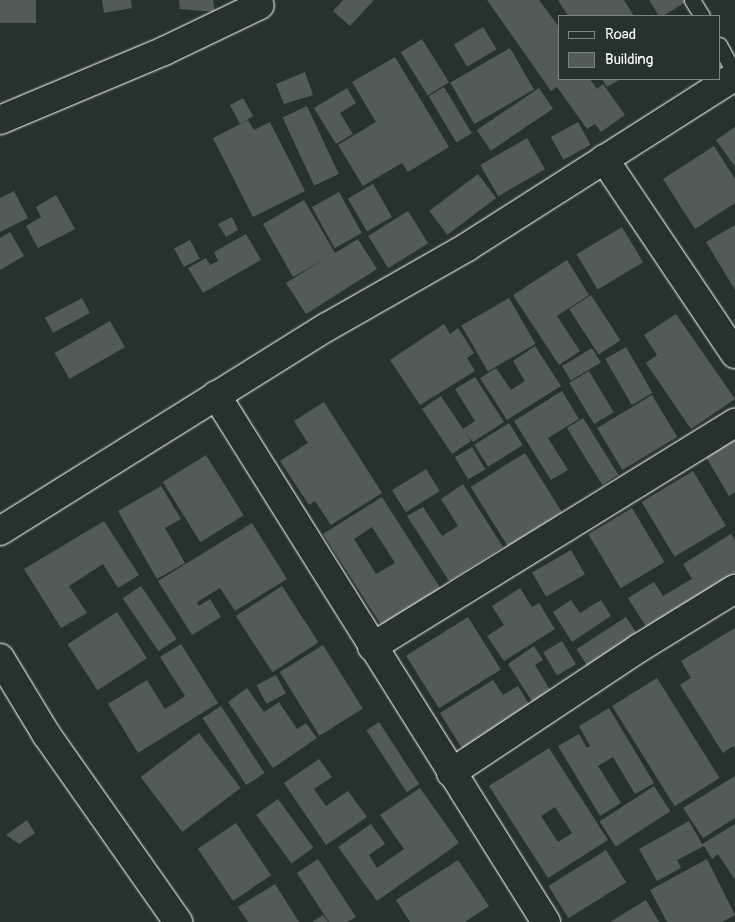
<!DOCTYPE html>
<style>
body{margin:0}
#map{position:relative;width:735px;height:922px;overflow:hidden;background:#26332d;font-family:Pangolin,sans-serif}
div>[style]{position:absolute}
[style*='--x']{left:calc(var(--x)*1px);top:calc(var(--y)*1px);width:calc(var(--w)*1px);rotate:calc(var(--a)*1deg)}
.building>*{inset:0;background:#515c57;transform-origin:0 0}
.roads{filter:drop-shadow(0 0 1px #fff) drop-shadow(0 0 1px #fff)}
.service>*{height:15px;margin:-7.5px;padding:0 7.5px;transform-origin:7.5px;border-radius:7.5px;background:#26332d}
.minor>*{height:28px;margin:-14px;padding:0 14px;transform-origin:14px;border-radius:14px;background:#26332d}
span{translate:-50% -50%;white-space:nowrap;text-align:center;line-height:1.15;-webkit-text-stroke:4px #26332d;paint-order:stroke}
.legend{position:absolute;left:558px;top:15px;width:162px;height:65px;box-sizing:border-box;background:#26332d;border:1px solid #7d8581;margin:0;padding:6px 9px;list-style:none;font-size:15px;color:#fff}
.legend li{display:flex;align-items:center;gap:10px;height:25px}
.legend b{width:25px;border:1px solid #7d8581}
</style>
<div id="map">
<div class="building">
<i style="left:0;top:0;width:36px;height:23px"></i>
<i style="clip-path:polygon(102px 0,131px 0,132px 8px,104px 13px)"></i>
<i style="clip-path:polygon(179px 0,213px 0,215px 12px,180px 9px)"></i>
<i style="clip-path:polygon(343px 0,374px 0,350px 26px,333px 11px)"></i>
<i style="clip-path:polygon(487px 0,539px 0,559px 27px,559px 79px,590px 79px,597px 89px,603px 84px,625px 115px,601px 132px,595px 124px,587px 129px,557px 87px,551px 91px)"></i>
<i style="clip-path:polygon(558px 0,624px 0,634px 16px,568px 16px)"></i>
<i style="clip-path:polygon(649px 0,689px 0,663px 16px,659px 16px)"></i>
<i style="left:483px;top:27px;width:26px;height:34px;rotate:59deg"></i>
<i style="left:422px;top:39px;width:51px;height:25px;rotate:58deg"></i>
<i style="left:510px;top:48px;width:48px;height:69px;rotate:60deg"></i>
<i style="clip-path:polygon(395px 57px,449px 147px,408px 172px,402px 163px,363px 186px,338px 145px,376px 122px,352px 82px)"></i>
<i style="clip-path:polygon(305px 72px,313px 95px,284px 104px,276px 84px)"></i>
<i style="clip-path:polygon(602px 79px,621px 79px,607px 87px)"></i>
<i style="left:444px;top:87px;width:54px;height:18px;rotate:59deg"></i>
<i style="clip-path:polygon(347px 88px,356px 103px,340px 113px,353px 134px,336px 144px,314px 108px)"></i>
<i style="left:539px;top:88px;width:25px;height:75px;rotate:56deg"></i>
<i style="left:243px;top:98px;width:21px;height:15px;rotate:61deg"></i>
<i style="left:307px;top:106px;width:75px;height:27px;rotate:65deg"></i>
<i style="clip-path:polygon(248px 120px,254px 130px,270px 122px,305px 191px,253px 217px,213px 138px)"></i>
<i style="left:578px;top:122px;width:26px;height:31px;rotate:61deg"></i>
<i style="clip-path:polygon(735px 127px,735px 167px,716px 140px)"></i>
<i style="left:527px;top:138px;width:36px;height:54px;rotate:60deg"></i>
<i style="clip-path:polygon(714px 146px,735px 179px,735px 203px,695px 229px,663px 179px)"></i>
<i style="left:478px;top:174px;width:30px;height:61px;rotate:53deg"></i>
<i style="left:373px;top:184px;width:38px;height:29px;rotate:60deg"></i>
<i style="clip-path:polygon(14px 191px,28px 218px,0 232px,0 198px)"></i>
<i style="left:339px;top:192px;width:47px;height:31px;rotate:61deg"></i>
<i style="clip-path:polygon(56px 195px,75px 229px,38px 248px,26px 226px,41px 217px,36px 207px)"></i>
<i style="clip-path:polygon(304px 200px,335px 253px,358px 239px,377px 269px,306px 314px,286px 283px,326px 258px,293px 277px,263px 224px)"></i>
<i style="left:408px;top:211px;width:38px;height:47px;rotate:58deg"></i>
<i style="clip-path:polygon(232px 217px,238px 230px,226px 237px,218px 224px)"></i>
<i style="clip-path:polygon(735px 225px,735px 290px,706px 242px)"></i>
<i style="left:622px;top:227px;width:41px;height:53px;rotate:59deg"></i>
<i style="clip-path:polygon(10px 232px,24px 256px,0 270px,0 238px)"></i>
<i style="clip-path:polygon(246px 234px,261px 260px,203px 293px,188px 268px,206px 258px,210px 265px,218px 261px,214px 252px)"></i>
<i style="left:190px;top:240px;width:21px;height:18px;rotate:62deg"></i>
<i style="clip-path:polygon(567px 260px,589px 295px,557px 316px,580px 351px,559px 365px,513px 295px)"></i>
<i style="left:591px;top:295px;width:54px;height:26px;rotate:57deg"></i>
<i style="left:82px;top:298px;width:17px;height:42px;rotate:62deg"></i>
<i style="left:509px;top:298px;width:53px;height:55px;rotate:60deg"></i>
<i style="clip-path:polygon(676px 314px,735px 399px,691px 429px,646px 363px,657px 355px,644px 335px)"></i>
<i style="left:110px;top:321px;width:30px;height:64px;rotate:60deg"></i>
<i style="clip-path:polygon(444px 324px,450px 334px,458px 328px,474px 353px,467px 358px,475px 371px,420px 405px,390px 360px)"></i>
<i style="clip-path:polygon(535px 346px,561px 386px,507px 420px,480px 378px,496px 368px,511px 390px,525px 381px,513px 361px)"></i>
<i style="left:626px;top:347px;width:53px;height:24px;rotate:60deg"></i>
<i style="left:592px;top:348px;width:17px;height:35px;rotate:59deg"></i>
<i style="left:589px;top:371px;width:48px;height:23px;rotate:59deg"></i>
<i style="clip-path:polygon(475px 377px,504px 422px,473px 442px,465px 432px,471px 441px,452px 454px,422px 409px,441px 396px,463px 429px,475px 421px,455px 389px)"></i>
<i style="clip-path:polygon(562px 391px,579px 419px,548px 438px,568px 470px,551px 480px,514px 421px)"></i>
<i style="left:652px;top:395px;width:49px;height:64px;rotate:59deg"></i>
<i style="clip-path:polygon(324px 402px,382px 493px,331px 525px,315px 501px,309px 505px,280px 461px,308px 443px,294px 421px)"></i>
<i style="left:583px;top:418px;width:67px;height:19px;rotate:58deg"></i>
<i style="left:509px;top:423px;width:26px;height:41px;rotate:58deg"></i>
<i style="clip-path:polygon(735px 439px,735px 492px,729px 496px,706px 457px)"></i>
<i style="left:472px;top:447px;width:26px;height:20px;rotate:59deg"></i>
<i style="left:525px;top:453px;width:70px;height:64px;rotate:58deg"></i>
<i style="left:206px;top:455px;width:71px;height:51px;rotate:58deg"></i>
<i style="left:426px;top:469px;width:26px;height:40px;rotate:58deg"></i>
<i style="left:693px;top:471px;width:64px;height:60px;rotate:59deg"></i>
<i style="clip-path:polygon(463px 484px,503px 547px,449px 581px,407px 516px,423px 507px,442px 536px,458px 526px,441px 499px)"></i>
<i style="clip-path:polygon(161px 486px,181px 519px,165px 528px,185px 563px,157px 579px,118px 511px)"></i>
<i style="clip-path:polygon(evenodd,382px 497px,444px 594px,385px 631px,323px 534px,382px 497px,372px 527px,395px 563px,376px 574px,354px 539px,372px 527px)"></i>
<i style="left:632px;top:508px;width:63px;height:51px;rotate:59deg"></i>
<i style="clip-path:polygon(104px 521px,139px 575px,118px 588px,103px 564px,69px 586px,87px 613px,61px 628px,24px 569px)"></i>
<i style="clip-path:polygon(252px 523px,287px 579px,235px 611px,220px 588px,197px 602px,199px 606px,210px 599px,221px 617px,192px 635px,158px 581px)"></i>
<i style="clip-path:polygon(731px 534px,735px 540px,735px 573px,647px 628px,628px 598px,654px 582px,663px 596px,692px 579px,683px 564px)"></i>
<i style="left:571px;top:550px;width:28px;height:45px;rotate:60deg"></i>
<i style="left:141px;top:586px;width:64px;height:22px;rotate:56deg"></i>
<i style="left:282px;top:586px;width:67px;height:55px;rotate:57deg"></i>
<i style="clip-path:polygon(520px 588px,532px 607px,539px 603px,555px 629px,504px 661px,487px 636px,504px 625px,492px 606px)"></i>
<i style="clip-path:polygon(571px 600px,580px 613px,601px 600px,611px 616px,572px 642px,553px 612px)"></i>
<i style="left:117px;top:612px;width:55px;height:59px;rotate:57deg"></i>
<i style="left:468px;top:617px;width:62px;height:73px;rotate:58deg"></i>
<i style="left:626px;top:617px;width:20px;height:59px;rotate:57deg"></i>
<i style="clip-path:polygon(735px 628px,735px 749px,733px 746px,723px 753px,680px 685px,691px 678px,681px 661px)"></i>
<i style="left:562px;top:641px;width:27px;height:22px;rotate:59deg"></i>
<i style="clip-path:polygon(181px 644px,218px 703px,138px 753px,108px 704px,147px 680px,165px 709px,185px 696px,160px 657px)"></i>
<i style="left:323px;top:645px;width:75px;height:51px;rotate:58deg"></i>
<i style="clip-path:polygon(534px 646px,543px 660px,535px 665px,555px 698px,537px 709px,508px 664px)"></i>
<i style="left:276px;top:675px;width:21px;height:22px;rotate:62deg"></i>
<i style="left:657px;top:678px;width:118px;height:53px;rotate:58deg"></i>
<i style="clip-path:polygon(493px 680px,503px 695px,518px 686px,531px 708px,463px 750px,440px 713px)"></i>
<i style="clip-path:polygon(247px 688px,264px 712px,279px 702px,297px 729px,306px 723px,317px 738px,273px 768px,228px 702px)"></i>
<i style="left:221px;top:706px;width:80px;height:22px;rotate:57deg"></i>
<i style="clip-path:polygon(609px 708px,654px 783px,635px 794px,613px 757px,598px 766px,621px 803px,600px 816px,558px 746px,579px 734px,587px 748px,590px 746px,579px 726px)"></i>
<i style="left:379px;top:722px;width:74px;height:15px;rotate:57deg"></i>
<i style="left:199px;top:733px;width:69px;height:73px;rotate:53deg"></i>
<i style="clip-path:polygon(evenodd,549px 748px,608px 840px,548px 878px,489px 786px,549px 748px,555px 807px,572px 833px,558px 842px,541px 816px,555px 807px)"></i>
<i style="clip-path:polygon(319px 759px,332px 777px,314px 789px,326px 806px,348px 791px,367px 817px,326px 845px,284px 783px)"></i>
<i style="clip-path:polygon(735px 776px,735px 818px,703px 838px,683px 808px)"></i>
<i style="left:654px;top:786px;width:30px;height:65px;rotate:57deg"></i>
<i style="clip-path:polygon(420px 788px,459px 843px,377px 901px,338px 847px,371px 824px,385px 844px,369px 855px,377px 868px,404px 849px,380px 815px)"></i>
<i style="left:278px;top:799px;width:60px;height:27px;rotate:54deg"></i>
<i style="clip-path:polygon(27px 820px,35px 833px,19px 844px,6px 835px)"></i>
<i style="clip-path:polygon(689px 821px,702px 844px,735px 824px,735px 880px,718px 854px,712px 859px,704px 846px,677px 860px,681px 868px,657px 881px,639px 849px)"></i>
<i style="left:236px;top:823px;width:63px;height:46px;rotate:56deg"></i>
<i style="left:606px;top:850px;width:38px;height:68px;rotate:58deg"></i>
<i style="clip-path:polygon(318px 859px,356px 917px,347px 922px,329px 922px,297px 873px)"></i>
<i style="clip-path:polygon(707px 859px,735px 915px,722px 922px,667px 922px,650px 890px)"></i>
<i style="clip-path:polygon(458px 860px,489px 906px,465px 922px,410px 922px,396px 900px)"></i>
<i style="clip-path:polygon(275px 884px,299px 922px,248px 922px,238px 907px)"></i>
<i style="clip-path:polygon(646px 900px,659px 922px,610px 922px)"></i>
<i style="clip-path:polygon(323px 915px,328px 922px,312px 922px)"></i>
</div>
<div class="roads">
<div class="service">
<i style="--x:692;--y:0;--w:19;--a:58"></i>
<i style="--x:719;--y:45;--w:33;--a:61"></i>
</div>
<div class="minor">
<i style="--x:0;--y:120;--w:178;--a:-22.8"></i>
<i style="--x:164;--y:51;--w:106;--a:-25.6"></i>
<i style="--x:604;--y:159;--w:235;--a:56.1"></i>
<i style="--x:216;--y:395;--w:622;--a:57.95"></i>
<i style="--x:0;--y:531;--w:385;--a:-32"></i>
<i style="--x:327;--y:327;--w:161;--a:-29.7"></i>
<i style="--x:467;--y:247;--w:318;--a:-32.5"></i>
<i style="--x:372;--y:647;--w:427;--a:-31.7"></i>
<i style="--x:0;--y:658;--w:89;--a:58.8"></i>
<i style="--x:46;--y:734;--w:230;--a:54.9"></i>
<i style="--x:451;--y:773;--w:226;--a:-33.6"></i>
<i style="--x:639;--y:648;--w:113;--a:-31.6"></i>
</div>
</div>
<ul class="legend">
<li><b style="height:6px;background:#26332d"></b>Road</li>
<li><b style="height:14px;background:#515c57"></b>Building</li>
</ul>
</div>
